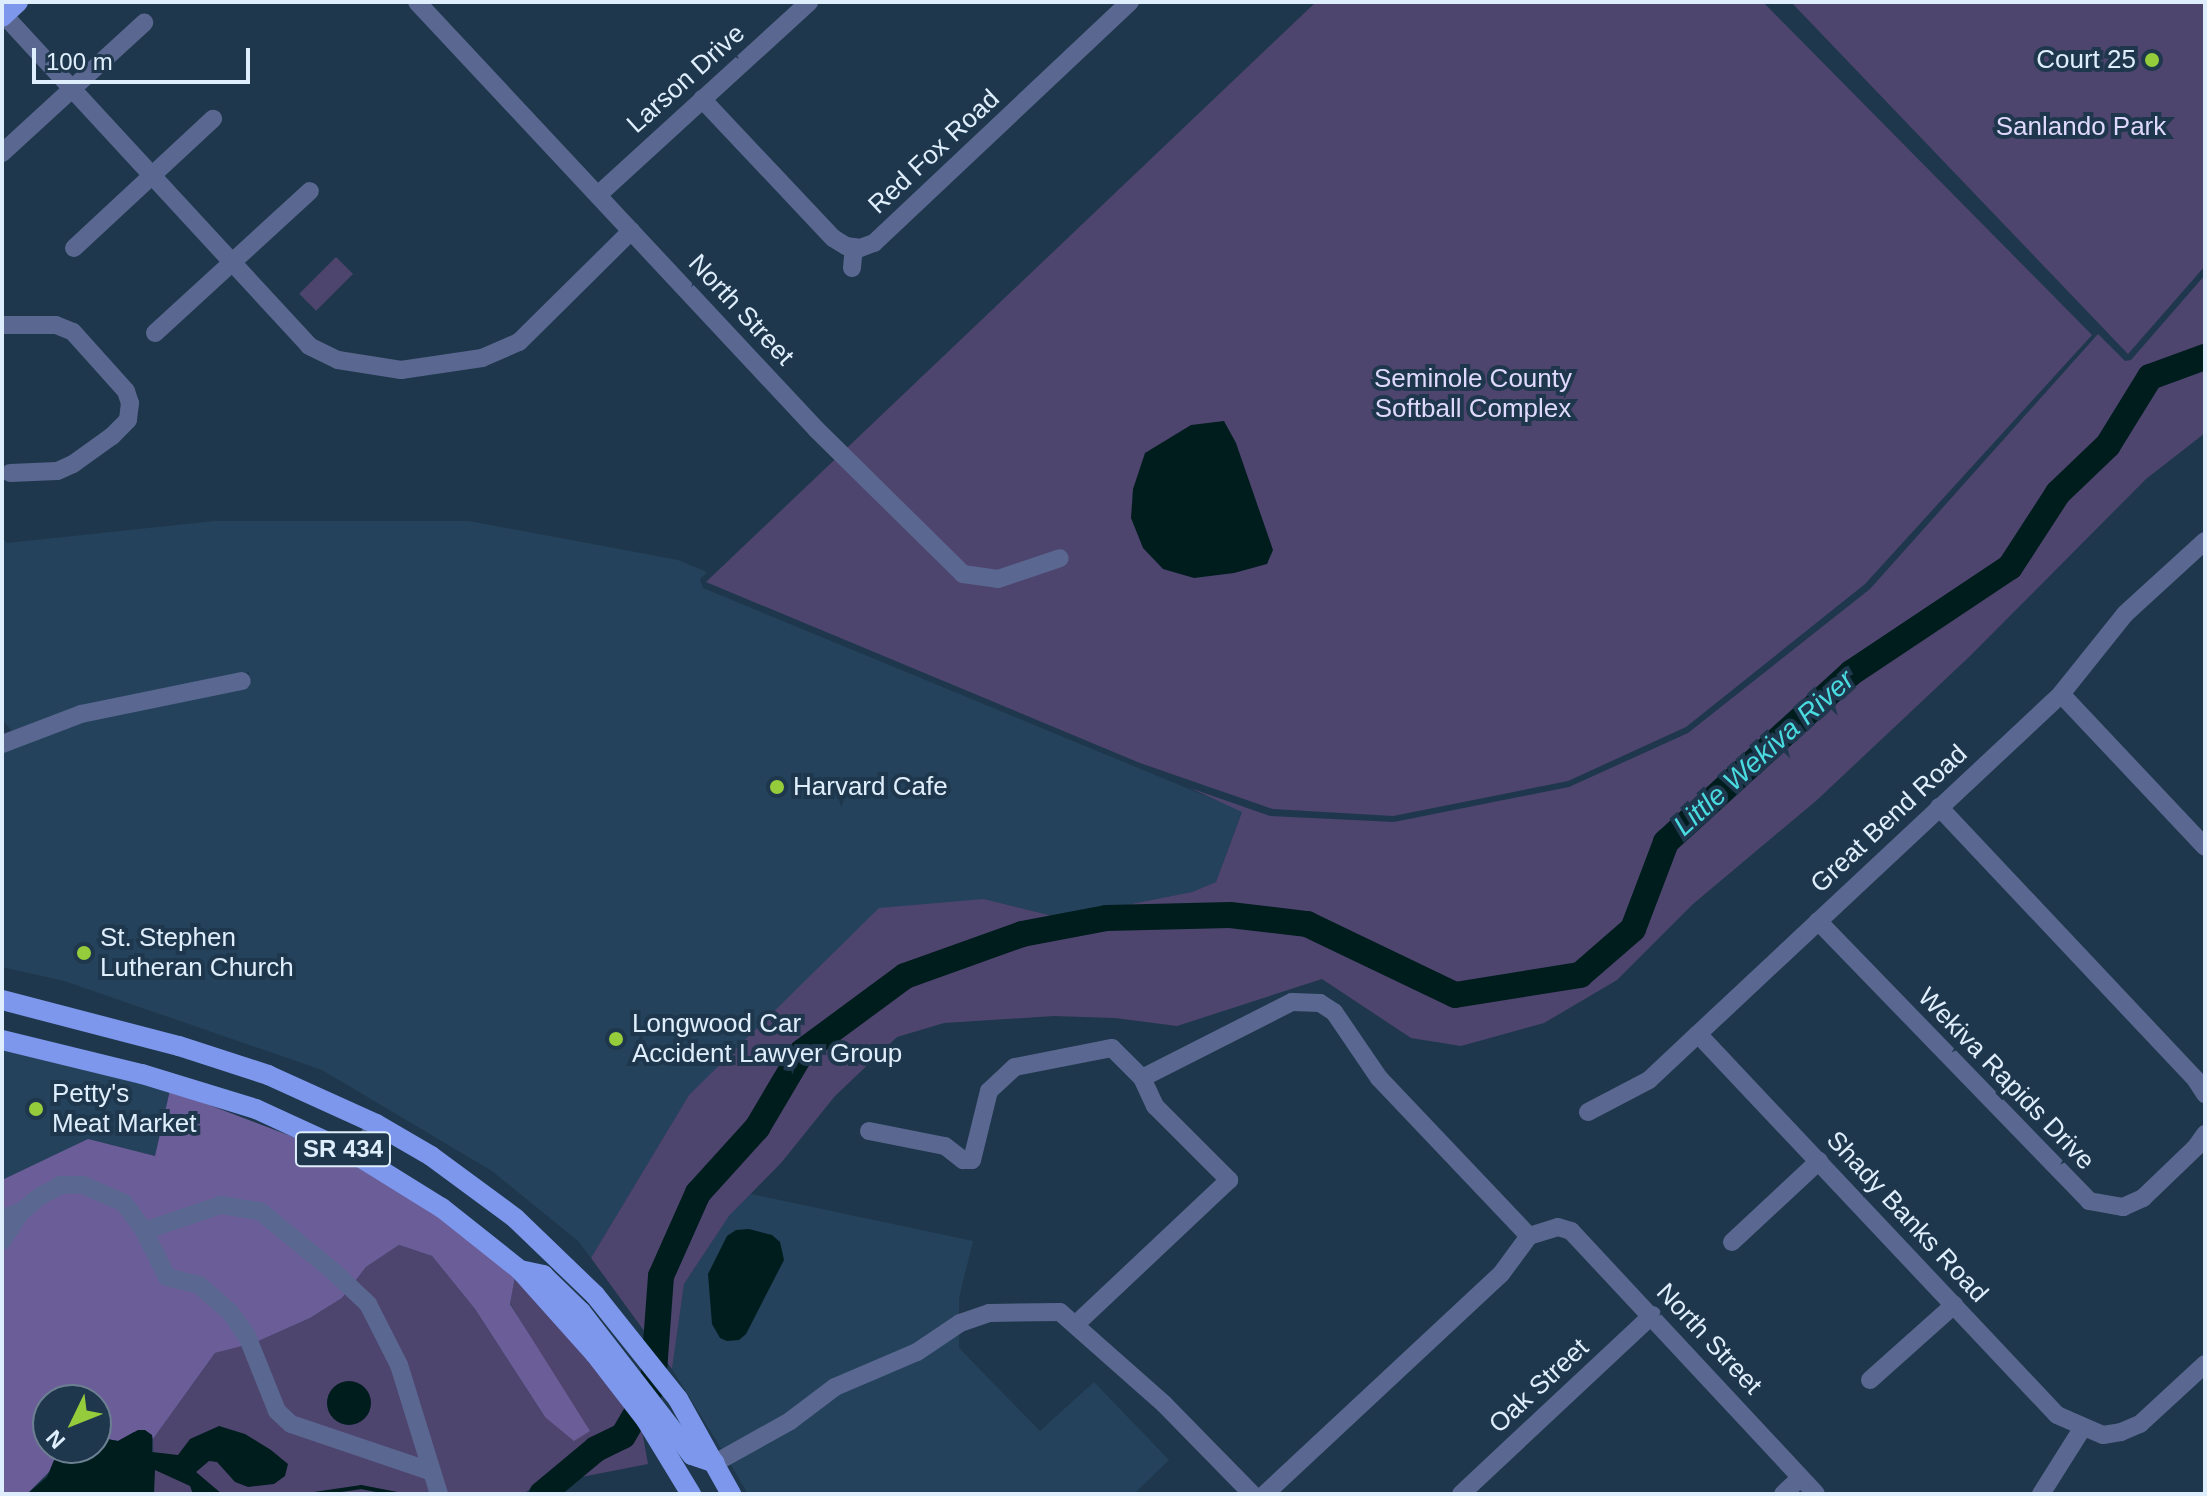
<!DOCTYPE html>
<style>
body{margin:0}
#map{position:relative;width:2207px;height:1496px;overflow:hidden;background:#1f374c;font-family:Helvetica,sans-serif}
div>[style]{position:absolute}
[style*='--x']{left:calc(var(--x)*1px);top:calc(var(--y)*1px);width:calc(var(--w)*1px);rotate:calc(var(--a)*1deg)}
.built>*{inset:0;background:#24425b}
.green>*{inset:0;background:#4e456f;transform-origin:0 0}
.forest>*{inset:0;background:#6b5e98}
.water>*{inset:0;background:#001d1e}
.round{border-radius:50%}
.stream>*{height:4px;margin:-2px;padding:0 2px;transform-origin:2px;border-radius:2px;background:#001d1e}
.river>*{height:26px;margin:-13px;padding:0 13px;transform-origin:13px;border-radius:13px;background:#001d1e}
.minor>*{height:18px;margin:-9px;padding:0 9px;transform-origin:9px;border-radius:9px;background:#5a6891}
.major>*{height:20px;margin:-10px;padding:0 10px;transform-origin:10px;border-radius:10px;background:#7d97ec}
.dots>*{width:22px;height:22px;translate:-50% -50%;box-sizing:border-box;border:4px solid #1f374c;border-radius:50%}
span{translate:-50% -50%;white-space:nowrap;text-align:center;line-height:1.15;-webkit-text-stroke:8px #1f374c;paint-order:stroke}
.shield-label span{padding:2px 6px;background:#1f374c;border:2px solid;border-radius:6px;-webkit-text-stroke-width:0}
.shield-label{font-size:24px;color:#dfeefc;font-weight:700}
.poi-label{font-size:26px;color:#dfeefc}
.right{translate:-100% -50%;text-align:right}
.left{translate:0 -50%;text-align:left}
.street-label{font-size:26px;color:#dfeefc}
.park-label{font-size:26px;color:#dfd9fd}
.water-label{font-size:28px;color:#49dbe0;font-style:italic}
.frame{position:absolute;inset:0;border:4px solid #dfeefc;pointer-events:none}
.north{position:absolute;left:32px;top:1384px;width:80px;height:80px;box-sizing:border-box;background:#1f374c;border:2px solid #6c8092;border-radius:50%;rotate:227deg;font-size:22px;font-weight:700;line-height:32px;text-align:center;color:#dfeefc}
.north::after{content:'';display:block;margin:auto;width:28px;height:36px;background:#95cc3b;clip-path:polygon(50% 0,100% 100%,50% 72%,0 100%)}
.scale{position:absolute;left:32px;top:48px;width:218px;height:36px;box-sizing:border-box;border:4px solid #dfeefc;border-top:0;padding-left:10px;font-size:24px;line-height:28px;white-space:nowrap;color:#dfeefc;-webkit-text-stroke:6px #1f374c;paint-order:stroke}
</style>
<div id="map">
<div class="built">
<i style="clip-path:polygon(214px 521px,469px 521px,678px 560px,707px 572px,700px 579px,703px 588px,1242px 811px,1216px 882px,1192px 892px,1061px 918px,984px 899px,689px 1095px,591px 1258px,578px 1241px,492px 1171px,322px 1070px,64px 981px,2px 967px,2px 752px,82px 721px,250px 686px,249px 672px,80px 706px,12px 731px,2px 720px,2px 537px,7px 543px)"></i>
<i style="clip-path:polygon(2px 1049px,170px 1090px,155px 1156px,88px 1140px,2px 1180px)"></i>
<i style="clip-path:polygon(751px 1194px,973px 1241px,959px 1298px,959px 1315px,914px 1346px,832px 1380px,787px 1415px,722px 1450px,672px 1369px,684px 1284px,729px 1216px)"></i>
<i style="clip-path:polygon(959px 1332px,959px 1348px,1040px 1431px,1094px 1382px,1169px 1460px,1134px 1494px,748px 1494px,730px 1463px,839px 1393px)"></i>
</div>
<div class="green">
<i style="clip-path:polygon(1316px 2px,1763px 2px,2092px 335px,1865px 584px,1686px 727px,1568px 781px,1393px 816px,1273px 809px,1140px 763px,706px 582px)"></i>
<i style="clip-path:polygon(1791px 2px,2205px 2px,2205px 266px,2128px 354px)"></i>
<i style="left:336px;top:257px;width:24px;height:52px;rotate:45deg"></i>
<i style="clip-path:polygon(2205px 275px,2205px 433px,2146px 479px,1969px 657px,1817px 800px,1693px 904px,1617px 980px,1544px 1023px,1461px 1046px,1411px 1038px,1322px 979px,1177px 1026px,1115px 1018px,1054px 1016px,944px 1023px,897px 1037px,835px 1096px,781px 1163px,729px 1216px,684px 1284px,672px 1369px,591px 1258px,689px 1095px,879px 908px,984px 899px,1061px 918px,1192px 892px,1216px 882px,1242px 812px,1190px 788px,1270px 816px,1394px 822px,1569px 787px,1688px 733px,1870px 589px,2098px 334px,2125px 361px,2131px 360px)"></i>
<i style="clip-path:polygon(399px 1245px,432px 1256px,475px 1309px,545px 1417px,545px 1362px,510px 1303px,515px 1277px,588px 1360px,642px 1431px,648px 1464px,535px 1486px,523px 1494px,154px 1494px,153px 1439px,215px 1353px,254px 1343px,310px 1318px,342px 1298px,366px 1267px)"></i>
</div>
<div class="forest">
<i style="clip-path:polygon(170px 1090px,320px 1147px,353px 1163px,437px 1215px,511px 1273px,515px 1277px,510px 1304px,590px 1431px,574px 1441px,545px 1417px,475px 1309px,432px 1256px,399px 1245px,366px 1267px,342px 1298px,310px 1318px,254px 1343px,215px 1353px,153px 1439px,152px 1435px,134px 1432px,118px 1441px,96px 1437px,96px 1400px,48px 1400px,48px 1448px,59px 1448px,53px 1468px,27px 1494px,2px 1494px,2px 1180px,88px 1139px,155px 1156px)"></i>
</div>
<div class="water">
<i style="clip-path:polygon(1224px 421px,1236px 443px,1273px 550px,1267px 564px,1234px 573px,1194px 578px,1163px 569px,1143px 548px,1131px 518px,1133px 489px,1145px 453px,1191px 425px)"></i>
<i style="clip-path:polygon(749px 1229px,772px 1235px,780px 1242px,784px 1260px,746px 1334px,739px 1340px,727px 1341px,720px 1338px,712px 1324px,708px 1274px,727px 1236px,736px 1230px)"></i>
<i class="round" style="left:327px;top:1381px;width:44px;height:44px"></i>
<i style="clip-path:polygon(219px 1426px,245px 1434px,271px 1450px,288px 1464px,285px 1476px,274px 1484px,248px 1487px,235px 1482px,217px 1462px,209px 1461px,196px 1472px,222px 1494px,193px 1494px,190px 1486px,155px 1470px,154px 1494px,27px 1494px,47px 1477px,59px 1448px,96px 1448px,96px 1437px,118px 1441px,138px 1430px,145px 1430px,152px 1435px,152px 1452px,178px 1455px,190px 1439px)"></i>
</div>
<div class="stream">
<i style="--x:314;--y:1494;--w:48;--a:-8.5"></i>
<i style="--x:361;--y:1487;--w:38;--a:11"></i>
</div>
<div class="river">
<i style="--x:542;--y:1494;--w:70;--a:-39.8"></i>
<i style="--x:596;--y:1449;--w:30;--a:-26"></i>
<i style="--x:623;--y:1436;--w:59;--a:-59.5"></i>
<i style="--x:653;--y:1385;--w:109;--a:-85.8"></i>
<i style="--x:661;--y:1276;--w:91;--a:-66"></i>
<i style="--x:698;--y:1193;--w:88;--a:-47.8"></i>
<i style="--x:757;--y:1128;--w:88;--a:-59.4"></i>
<i style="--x:802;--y:1052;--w:128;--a:-36.4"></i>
<i style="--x:905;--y:976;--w:124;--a:-19.7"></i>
<i style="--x:1022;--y:934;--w:86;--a:-10.7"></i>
<i style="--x:1107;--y:918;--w:123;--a:-1.4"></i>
<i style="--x:1230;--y:915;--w:78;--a:6.7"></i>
<i style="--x:1307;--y:924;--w:164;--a:25.6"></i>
<i style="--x:1455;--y:995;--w:127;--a:-9.1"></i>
<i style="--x:1580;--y:975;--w:70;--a:-41"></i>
<i style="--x:1633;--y:929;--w:93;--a:-69.2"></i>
<i style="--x:1666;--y:842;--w:251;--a:-42.4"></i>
<i style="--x:1851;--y:673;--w:191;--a:-33.7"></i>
<i style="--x:2010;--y:567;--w:88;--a:-57"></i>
<i style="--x:2058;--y:493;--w:69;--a:-43.8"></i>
<i style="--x:2108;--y:445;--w:80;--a:-58.3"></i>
<i style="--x:2150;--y:377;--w:59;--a:-20"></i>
</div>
<div class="minor">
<i style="--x:417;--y:2;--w:584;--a:46.94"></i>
<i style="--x:816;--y:429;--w:206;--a:44.6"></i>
<i style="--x:963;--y:574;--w:35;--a:8"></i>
<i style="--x:998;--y:579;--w:65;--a:-18.7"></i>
<i style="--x:4;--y:15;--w:450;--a:47.3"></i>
<i style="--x:309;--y:346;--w:32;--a:26"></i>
<i style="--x:338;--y:360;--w:64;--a:9"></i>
<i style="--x:401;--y:370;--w:82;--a:-8.4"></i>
<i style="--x:482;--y:358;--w:40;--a:-23.4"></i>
<i style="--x:519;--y:342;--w:158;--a:-44.7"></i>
<i style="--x:702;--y:99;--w:191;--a:46.7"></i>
<i style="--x:833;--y:238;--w:15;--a:32"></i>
<i style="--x:846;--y:246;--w:14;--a:8"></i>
<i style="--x:860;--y:248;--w:15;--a:-20"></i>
<i style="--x:874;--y:243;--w:352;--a:-43.3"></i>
<i style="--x:2;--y:153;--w:193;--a:-42.5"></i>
<i style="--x:598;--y:195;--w:286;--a:-42.4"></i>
<i style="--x:74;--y:248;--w:190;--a:-42.9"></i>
<i style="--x:852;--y:268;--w:21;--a:-85"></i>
<i style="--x:2;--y:325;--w:54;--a:0"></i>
<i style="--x:56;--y:325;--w:18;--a:22"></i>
<i style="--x:73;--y:332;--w:79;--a:48.1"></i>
<i style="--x:126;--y:391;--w:13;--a:72"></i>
<i style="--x:130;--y:403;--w:17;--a:97"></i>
<i style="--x:128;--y:420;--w:23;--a:135"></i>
<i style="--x:112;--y:436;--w:48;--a:144.3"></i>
<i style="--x:73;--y:464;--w:17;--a:156"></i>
<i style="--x:57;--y:471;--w:47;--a:177.6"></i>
<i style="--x:155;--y:333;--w:210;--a:-42.5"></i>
<i style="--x:2061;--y:694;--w:210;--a:46.7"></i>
<i style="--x:2;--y:744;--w:85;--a:-20.8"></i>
<i style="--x:81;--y:714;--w:164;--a:-11.6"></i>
<i style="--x:1939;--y:807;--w:375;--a:46.7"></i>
<i style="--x:2196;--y:1080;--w:17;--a:57"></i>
<i style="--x:1818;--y:921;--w:390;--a:45.9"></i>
<i style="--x:2089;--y:1201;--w:35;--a:10"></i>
<i style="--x:2123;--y:1207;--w:22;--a:-24"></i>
<i style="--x:2143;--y:1198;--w:74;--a:-43.9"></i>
<i style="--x:2196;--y:1147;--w:16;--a:-55"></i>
<i style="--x:1698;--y:1034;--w:523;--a:46.7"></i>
<i style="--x:2057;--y:1415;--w:50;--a:23.5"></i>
<i style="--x:2103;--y:1435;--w:18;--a:-9"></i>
<i style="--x:2121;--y:1432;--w:21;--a:-23"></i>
<i style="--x:2140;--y:1424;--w:88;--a:-42.7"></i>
<i style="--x:1142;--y:1078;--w:168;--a:-26.9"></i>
<i style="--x:1292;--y:1002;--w:28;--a:2"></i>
<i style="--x:1320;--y:1003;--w:17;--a:33"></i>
<i style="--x:1334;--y:1012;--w:80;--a:55.7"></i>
<i style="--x:1379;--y:1078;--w:218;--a:46.5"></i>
<i style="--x:1529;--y:1236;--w:30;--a:-17"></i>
<i style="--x:1558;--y:1227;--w:14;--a:17"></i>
<i style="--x:1571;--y:1231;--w:359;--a:47"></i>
<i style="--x:1588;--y:1112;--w:69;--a:-27.7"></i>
<i style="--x:1649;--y:1080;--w:67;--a:-43.2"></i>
<i style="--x:1698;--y:1034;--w:497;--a:-43.1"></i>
<i style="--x:2061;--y:694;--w:102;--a:-51.3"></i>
<i style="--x:2125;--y:614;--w:108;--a:-42.4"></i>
<i style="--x:869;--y:1131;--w:77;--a:11.2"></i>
<i style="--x:945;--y:1146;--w:23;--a:38"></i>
<i style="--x:963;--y:1160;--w:9;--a:0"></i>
<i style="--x:972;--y:1160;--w:71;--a:-76.2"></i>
<i style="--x:989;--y:1091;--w:35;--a:-43"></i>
<i style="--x:1015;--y:1067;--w:99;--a:-11.1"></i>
<i style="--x:1112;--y:1048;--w:42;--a:45"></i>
<i style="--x:1142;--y:1078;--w:31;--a:65"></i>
<i style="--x:1155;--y:1106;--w:105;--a:45"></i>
<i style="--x:1229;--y:1180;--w:210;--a:136.7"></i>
<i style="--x:358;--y:1156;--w:37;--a:-61"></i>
<i style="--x:2;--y:1218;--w:20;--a:-18"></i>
<i style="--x:21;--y:1212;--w:23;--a:-40"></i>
<i style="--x:39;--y:1197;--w:25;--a:-29"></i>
<i style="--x:61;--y:1185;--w:22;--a:0"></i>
<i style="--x:83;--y:1185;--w:45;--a:23.7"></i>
<i style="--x:124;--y:1203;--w:34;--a:54"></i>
<i style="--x:144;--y:1231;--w:51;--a:63.4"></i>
<i style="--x:167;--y:1277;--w:33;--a:14"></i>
<i style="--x:199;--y:1285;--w:41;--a:41.1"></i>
<i style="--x:230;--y:1312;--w:29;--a:55"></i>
<i style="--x:247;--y:1336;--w:81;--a:68.2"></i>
<i style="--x:277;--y:1411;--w:19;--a:43"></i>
<i style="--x:291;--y:1424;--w:147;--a:18.7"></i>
<i style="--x:144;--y:1231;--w:81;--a:-18.7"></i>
<i style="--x:221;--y:1205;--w:39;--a:9"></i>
<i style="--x:260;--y:1211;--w:94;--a:39.4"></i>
<i style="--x:333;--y:1271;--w:48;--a:43.3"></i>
<i style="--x:368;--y:1304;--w:68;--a:63.1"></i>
<i style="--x:399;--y:1365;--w:135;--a:72.8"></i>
<i style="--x:2;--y:1241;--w:35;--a:-57"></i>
<i style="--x:1732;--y:1242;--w:119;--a:-43"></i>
<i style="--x:1870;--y:1380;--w:113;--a:-41.8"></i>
<i style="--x:715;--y:1463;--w:86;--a:-29.2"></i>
<i style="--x:790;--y:1421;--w:56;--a:-37.1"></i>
<i style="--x:835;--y:1387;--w:89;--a:-23.1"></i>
<i style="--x:917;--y:1352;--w:52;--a:-34"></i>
<i style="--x:960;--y:1323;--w:31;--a:-19"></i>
<i style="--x:989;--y:1313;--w:71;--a:-0.8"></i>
<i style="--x:1060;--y:1312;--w:139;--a:41.5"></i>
<i style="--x:1164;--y:1404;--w:126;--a:45.6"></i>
<i style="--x:1265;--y:1494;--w:323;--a:-43"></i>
<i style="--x:1501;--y:1274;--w:47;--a:-53.6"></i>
<i style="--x:1461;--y:1494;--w:262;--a:-43.1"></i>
<i style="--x:1783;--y:1494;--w:23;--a:-43"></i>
<i style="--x:2041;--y:1494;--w:77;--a:-57.8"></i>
</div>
<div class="major">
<i style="--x:2;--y:17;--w:22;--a:-43"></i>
<i style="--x:2;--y:1000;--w:183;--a:14.6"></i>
<i style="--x:179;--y:1046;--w:94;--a:18"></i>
<i style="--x:268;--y:1075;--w:119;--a:24.4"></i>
<i style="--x:376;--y:1124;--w:64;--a:30.2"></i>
<i style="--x:431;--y:1156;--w:104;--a:36.4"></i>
<i style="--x:515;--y:1218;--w:111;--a:43.9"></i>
<i style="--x:595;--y:1295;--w:133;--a:51.4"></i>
<i style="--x:678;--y:1399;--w:109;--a:60.8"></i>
<i style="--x:2;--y:1040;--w:144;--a:13.7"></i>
<i style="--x:142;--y:1074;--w:119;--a:17.1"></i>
<i style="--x:256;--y:1109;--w:112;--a:24.7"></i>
<i style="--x:358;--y:1156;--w:99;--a:31.8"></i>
<i style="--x:442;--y:1208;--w:100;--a:38.5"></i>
<i style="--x:520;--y:1270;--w:113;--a:48.2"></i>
<i style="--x:595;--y:1354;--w:83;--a:52.3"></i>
<i style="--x:646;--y:1420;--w:87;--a:58.7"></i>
<i style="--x:520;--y:1270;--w:24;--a:12"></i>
<i style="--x:543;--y:1275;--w:53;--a:44.2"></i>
<i style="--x:581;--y:1312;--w:181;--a:52.2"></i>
<i style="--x:692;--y:1455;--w:24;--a:19"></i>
</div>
<div class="dots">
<i style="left:2152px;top:60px;background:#95cc3b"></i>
<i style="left:777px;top:787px;background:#95cc3b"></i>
<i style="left:84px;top:953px;background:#95cc3b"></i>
<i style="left:616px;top:1039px;background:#95cc3b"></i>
<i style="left:36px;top:1109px;background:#95cc3b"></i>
</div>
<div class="shield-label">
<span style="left:343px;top:1149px">SR 434</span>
</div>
<div class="poi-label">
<span class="right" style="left:2136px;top:60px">Court 25</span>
<span class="left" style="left:793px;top:787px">Harvard Cafe</span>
<span class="left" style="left:100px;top:953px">St. Stephen<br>Lutheran Church</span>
<span class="left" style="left:632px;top:1039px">Longwood Car<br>Accident Lawyer Group</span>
<span class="left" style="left:52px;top:1109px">Petty's<br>Meat Market</span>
</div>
<div class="street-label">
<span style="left:686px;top:79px;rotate:-42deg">Larson Drive</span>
<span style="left:934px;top:152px;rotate:-43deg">Red Fox Road</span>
<span style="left:741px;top:310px;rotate:47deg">North Street</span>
<span style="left:1889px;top:819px;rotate:-43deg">Great Bend Road</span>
<span style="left:2006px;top:1079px;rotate:46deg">Wekiva Rapids Drive</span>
<span style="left:1907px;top:1217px;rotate:47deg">Shady Banks Road</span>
<span style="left:1709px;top:1339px;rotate:47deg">North Street</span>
<span style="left:1539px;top:1386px;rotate:-43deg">Oak Street</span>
</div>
<div class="park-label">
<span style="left:2081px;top:127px">Sanlando Park</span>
<span style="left:1473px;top:394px">Seminole County<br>Softball Complex</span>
</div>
<div class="water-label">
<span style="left:1764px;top:753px;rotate:-42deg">Little Wekiva River</span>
</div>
<div class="frame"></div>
<div class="north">N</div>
<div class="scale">100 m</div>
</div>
